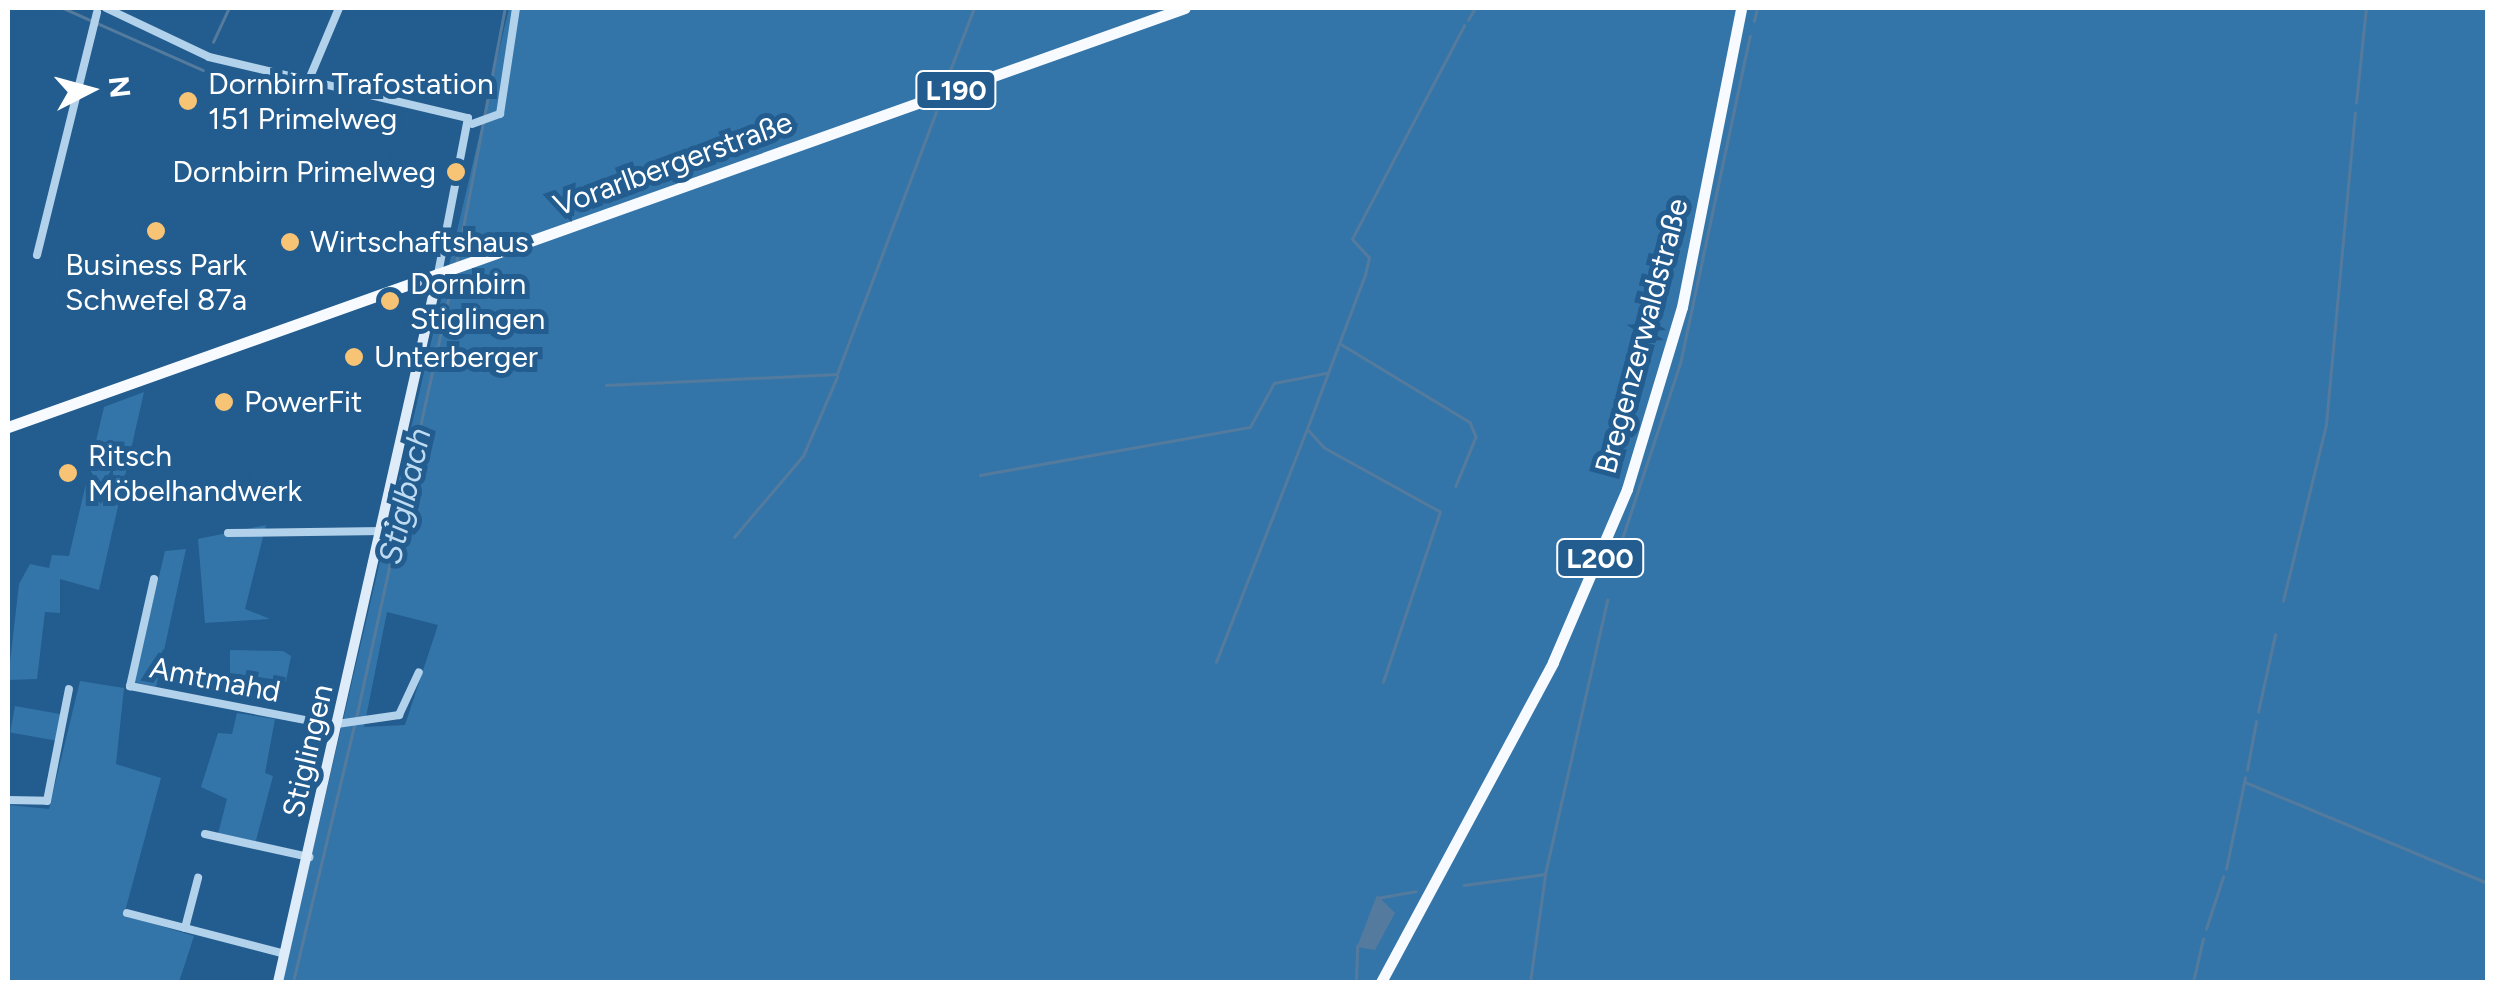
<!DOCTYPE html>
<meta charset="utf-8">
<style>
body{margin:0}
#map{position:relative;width:2495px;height:990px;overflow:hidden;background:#235c8e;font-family:Figtree,sans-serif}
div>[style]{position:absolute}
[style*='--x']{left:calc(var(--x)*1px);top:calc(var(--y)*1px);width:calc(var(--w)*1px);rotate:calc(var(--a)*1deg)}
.green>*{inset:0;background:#3475a9;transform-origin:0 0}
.water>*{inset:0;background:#547b9d}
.stream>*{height:2.5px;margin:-1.25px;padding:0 1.25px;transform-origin:1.25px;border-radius:1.25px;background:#547b9d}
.street>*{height:8px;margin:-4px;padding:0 4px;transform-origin:4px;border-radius:4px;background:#b2d2eb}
.secondary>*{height:10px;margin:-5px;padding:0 5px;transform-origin:5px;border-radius:5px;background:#deecf9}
.primary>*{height:11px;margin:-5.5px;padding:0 5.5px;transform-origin:5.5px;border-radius:5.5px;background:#f7fbff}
.dots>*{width:28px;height:28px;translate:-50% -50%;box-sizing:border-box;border:5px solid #235c8e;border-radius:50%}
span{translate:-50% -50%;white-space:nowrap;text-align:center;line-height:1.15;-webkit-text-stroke:10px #235c8e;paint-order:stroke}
.shield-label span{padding:2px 8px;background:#235c8e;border:2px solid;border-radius:8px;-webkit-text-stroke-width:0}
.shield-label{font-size:28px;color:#fff;font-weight:700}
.poi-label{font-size:30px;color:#fff}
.left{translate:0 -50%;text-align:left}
.right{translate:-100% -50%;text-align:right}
.street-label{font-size:30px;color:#fff}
.water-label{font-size:32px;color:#bedbf2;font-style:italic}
.frame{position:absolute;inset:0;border:10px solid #fff;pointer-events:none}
.north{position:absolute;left:40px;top:40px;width:100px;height:100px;-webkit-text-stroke:8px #235c8e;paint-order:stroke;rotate:84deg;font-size:28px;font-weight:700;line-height:40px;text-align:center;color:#fff}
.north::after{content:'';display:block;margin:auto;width:35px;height:45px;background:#fff;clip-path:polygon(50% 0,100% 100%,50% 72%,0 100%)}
</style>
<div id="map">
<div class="green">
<i style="clip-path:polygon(evenodd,509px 8px,2487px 8px,2487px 982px,282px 982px,509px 8px,387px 612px,438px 625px,405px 725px,364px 727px,387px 612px)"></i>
<i style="clip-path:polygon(144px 392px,99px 590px,60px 579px,60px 613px,45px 612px,37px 679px,8px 680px,19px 584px,30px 564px,49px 568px,52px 555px,69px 556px,104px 407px)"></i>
<i style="clip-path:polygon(266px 525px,245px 609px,270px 619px,205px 623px,198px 539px)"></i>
<i style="clip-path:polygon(186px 549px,156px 687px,134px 682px,165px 551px)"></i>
<i style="clip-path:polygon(230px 650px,283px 651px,291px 656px,286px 681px,230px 673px)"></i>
<i style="clip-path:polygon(80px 681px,124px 688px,116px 764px,161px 778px,124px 915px,194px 936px,179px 982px,8px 982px,8px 805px,49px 809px)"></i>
<i style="left:15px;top:706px;width:47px;height:27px;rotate:10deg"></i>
<i style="clip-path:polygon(237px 713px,275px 719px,265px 773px,273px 776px,255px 844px,218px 834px,227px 799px,201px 787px,218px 733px,232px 734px)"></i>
</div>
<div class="water">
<i style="clip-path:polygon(1377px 895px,1395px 913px,1375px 950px,1357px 947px)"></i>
</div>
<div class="stream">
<i style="--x:63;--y:8;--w:153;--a:23.9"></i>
<i style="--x:1468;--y:20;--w:14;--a:-60"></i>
<i style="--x:1754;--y:21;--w:13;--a:-77"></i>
<i style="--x:213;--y:42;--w:38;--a:-65"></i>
<i style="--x:947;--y:78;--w:75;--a:-68.9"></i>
<i style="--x:2356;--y:103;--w:96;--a:-84"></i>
<i style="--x:456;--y:264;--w:261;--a:-79.2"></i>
<i style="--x:1341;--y:344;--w:151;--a:31.2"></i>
<i style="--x:1470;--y:422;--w:16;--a:68"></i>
<i style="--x:1476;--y:437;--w:53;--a:112.2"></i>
<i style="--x:606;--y:385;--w:231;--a:-2.7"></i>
<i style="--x:837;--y:374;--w:280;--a:-69.3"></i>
<i style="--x:980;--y:475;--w:274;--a:-10.1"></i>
<i style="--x:1250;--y:427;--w:50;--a:-61.4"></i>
<i style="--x:1274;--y:383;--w:53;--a:-10.9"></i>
<i style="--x:734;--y:537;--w:106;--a:-49.6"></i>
<i style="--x:803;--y:456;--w:86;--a:-66.7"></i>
<i style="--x:1613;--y:566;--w:213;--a:-71.7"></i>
<i style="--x:1680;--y:364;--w:335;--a:-78"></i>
<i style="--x:2283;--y:601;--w:182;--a:-76.3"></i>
<i style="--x:2326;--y:424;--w:312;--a:-84.7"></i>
<i style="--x:1216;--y:662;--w:248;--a:-68.7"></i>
<i style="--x:1383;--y:682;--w:179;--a:-71.5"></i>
<i style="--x:1440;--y:512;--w:132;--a:-151.1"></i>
<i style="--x:1324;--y:448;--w:25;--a:-132"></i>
<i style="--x:1307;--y:429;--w:165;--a:-69.4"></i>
<i style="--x:1365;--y:275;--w:17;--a:-77"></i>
<i style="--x:1369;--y:258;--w:25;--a:-132"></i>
<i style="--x:1352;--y:239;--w:241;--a:-62.3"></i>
<i style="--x:2258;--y:712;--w:79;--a:-77.6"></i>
<i style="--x:356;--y:718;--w:457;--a:-77.6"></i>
<i style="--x:2247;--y:770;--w:49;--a:-79.4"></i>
<i style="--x:2245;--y:782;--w:263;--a:22.6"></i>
<i style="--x:2226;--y:869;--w:93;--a:-78.2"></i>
<i style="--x:1464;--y:885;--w:82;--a:-7.7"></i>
<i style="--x:1545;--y:874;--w:281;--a:-77.2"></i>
<i style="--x:1377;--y:898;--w:39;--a:-10"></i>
<i style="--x:2206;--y:929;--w:55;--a:-71.9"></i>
<i style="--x:293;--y:982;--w:263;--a:-76.6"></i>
<i style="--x:1356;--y:982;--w:36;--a:-88"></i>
<i style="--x:1530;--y:982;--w:108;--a:-82"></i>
<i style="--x:2193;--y:982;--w:44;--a:-76.9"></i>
</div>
<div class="street">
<i style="--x:106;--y:8;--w:114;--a:25.4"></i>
<i style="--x:209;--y:57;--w:266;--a:13.3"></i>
<i style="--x:468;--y:118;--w:159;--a:100.9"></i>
<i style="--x:310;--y:77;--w:75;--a:-67.2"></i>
<i style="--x:472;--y:124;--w:30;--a:-20"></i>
<i style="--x:500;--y:114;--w:107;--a:-81.4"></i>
<i style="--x:37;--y:255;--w:250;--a:-76.1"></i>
<i style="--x:228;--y:533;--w:155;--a:-0.7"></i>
<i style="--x:154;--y:579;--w:110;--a:102.6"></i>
<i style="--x:130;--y:686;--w:204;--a:11"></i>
<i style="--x:330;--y:725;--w:70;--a:-8.2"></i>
<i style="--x:399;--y:715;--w:47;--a:-65.1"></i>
<i style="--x:8;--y:800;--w:39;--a:1"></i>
<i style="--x:47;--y:801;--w:114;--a:-78.9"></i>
<i style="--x:205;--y:834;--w:107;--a:12.5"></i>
<i style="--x:127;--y:913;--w:163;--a:14.5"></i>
<i style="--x:185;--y:928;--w:52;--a:-75.4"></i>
</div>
<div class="secondary">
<i style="--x:278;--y:982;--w:726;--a:-77.27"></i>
</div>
<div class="primary">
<i style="--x:8;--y:427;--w:1249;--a:-19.6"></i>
<i style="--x:1381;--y:982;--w:363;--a:-61.7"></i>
<i style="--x:1553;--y:662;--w:188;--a:-66.8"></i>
<i style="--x:1627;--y:489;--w:190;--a:-73.2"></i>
<i style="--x:1682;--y:307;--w:305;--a:-78.8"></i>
</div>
<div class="dots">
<i style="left:188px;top:101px;background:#f7c475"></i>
<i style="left:456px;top:172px;background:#f7c475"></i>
<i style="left:156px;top:231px;background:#f7c475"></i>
<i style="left:290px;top:242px;background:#f7c475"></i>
<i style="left:390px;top:301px;background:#f7c475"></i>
<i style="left:354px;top:357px;background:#f7c475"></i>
<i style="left:224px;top:402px;background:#f7c475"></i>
<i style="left:68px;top:473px;background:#f7c475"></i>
</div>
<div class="shield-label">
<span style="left:956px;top:90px">L190</span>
<span style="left:1600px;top:558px">L200</span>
</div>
<div class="poi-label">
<span class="left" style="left:208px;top:101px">Dornbirn Trafostation<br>151 Primelweg</span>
<span class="right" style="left:436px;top:172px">Dornbirn Primelweg</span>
<span class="left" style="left:310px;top:242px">Wirtschaftshaus</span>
<span style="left:156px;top:282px">Business Park<br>Schwefel 87a</span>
<span class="left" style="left:410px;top:301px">Dornbirn<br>Stiglingen</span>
<span class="left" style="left:374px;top:357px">Unterberger</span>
<span class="left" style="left:244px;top:402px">PowerFit</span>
<span class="left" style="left:88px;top:473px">Ritsch<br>Möbelhandwerk</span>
</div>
<div class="street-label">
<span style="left:673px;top:164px;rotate:-20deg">Vorarlbergerstraße</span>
<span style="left:1642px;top:336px;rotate:-75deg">Bregenzerwaldstraße</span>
<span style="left:215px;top:680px;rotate:11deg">Amtmahd</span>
<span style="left:308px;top:751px;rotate:-77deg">Stiglingen</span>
</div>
<div class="water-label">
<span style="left:405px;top:496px;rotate:-77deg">Stiglbach</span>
</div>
<div class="frame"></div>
<div class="north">N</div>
</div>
